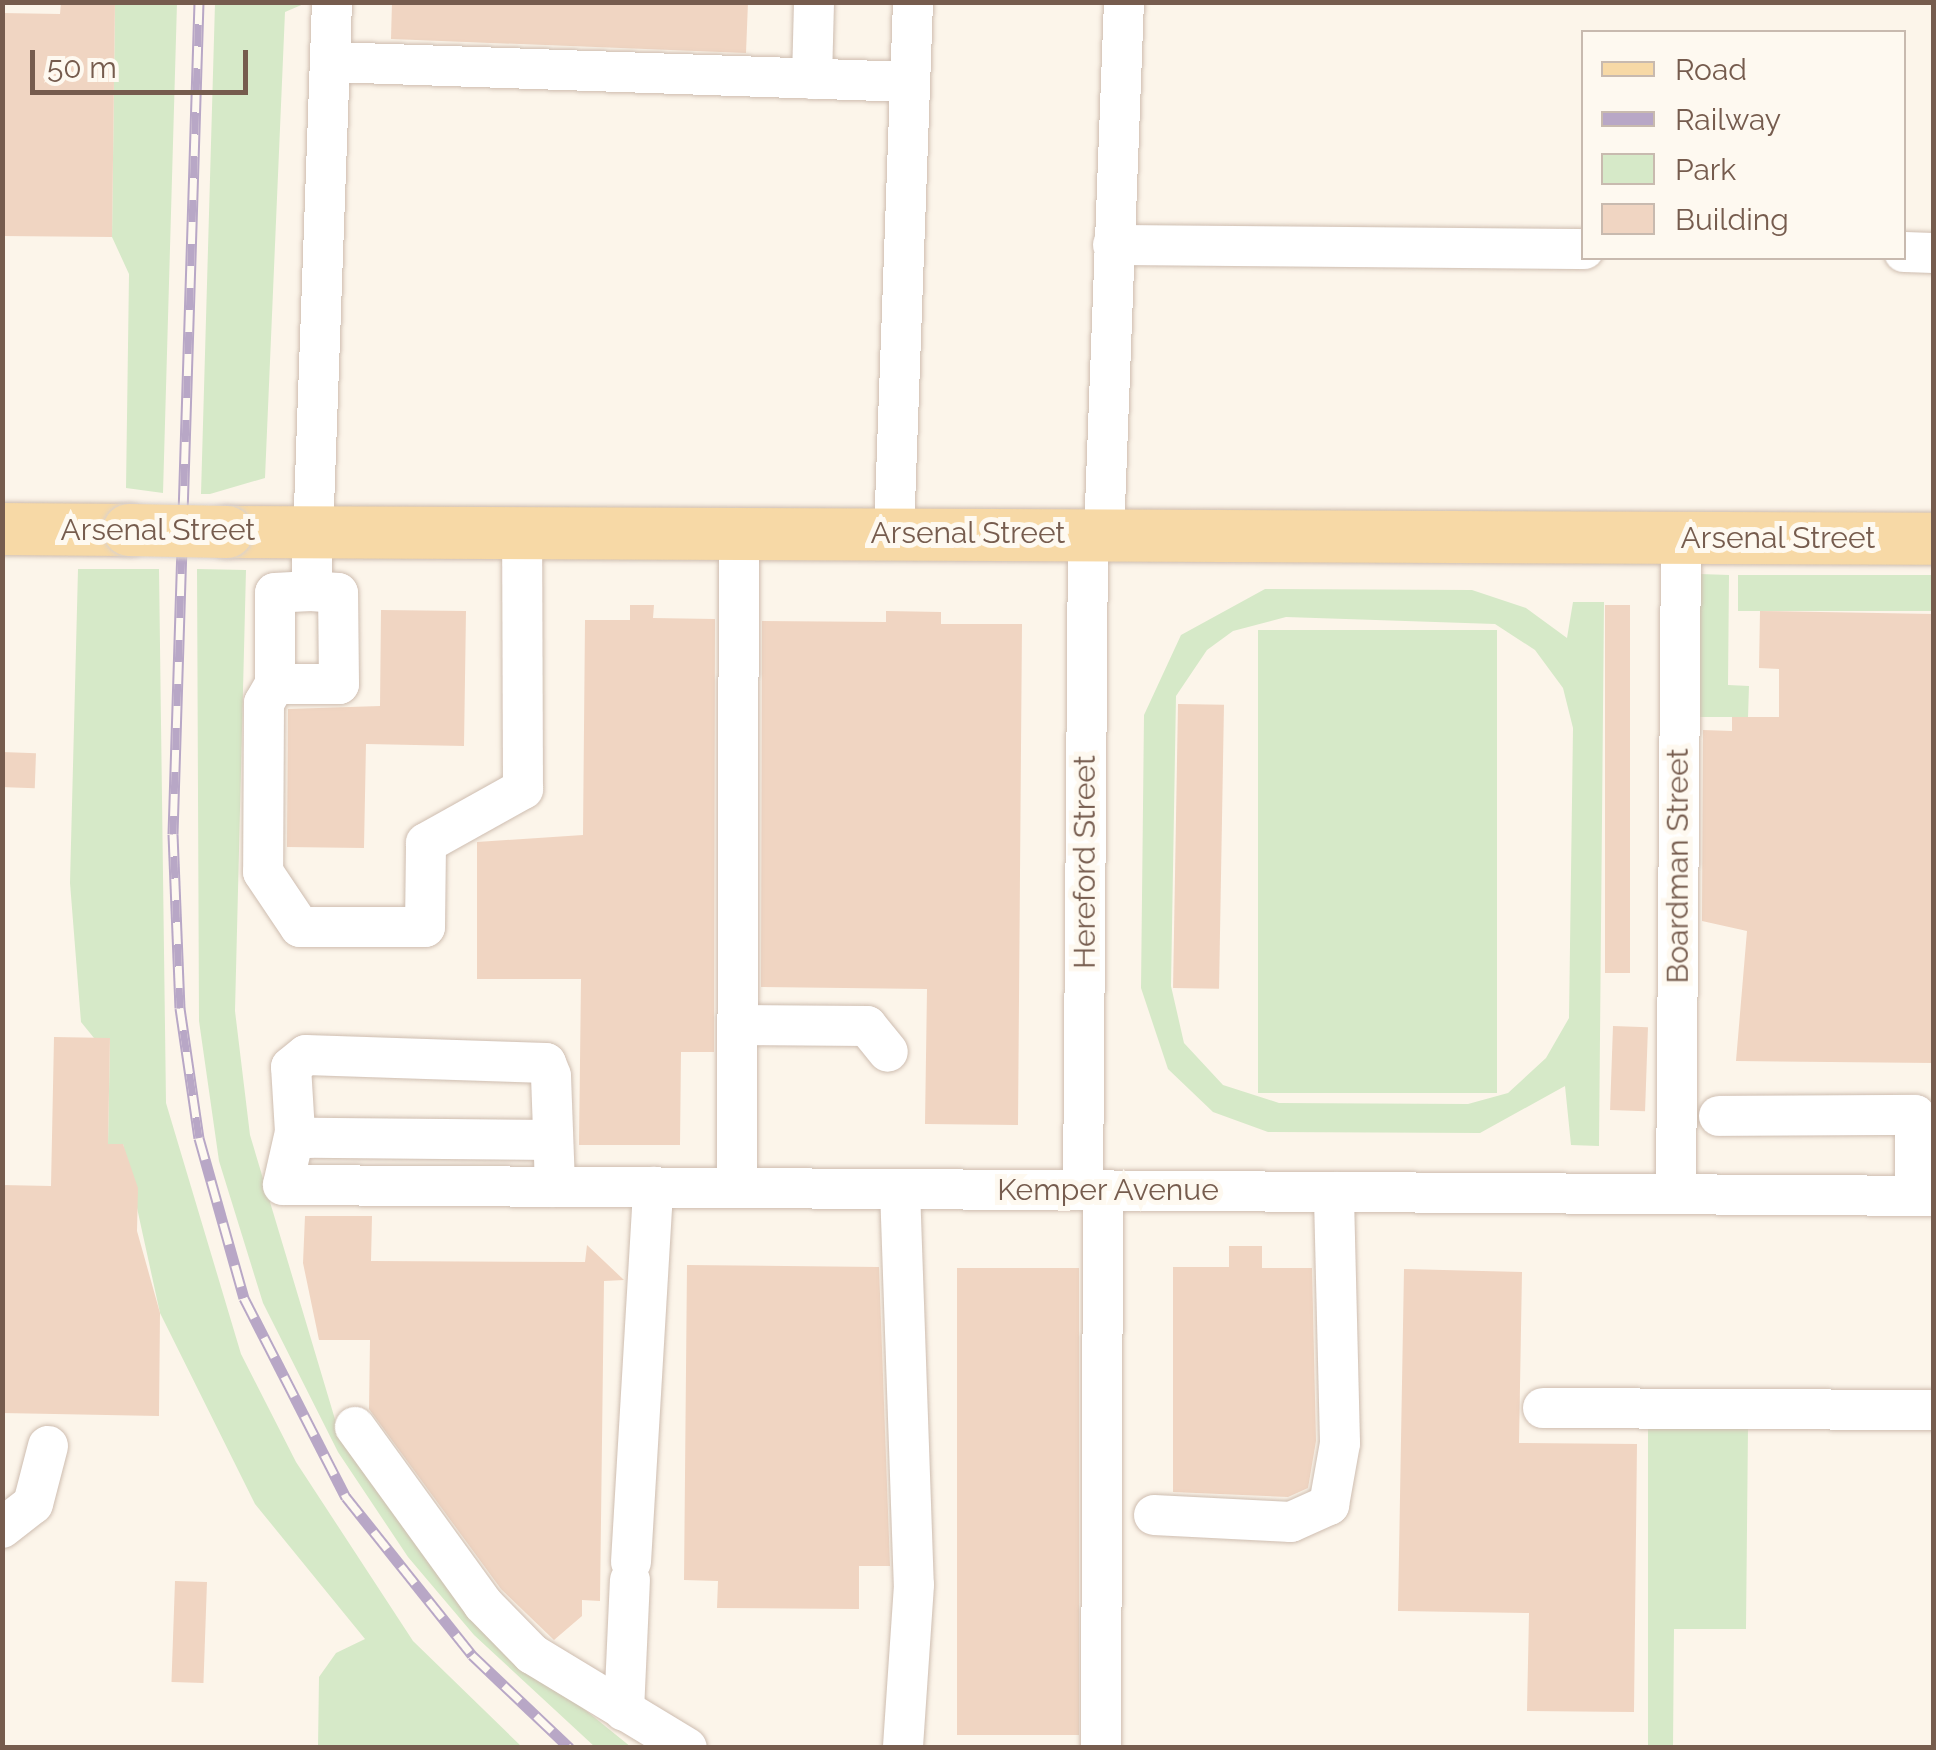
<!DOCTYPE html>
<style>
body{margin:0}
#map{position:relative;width:1936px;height:1750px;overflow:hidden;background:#fcf5ea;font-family:Raleway,sans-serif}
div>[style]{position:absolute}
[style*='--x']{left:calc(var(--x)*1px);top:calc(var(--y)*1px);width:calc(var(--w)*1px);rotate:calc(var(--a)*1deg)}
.green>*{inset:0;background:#d6e9c8;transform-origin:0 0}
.building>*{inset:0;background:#f0d5c2;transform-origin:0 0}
.roads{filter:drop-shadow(0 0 2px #cebdb0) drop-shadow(0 0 2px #cebdb0)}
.minor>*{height:40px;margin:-20px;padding:0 20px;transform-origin:20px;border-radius:20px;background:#fff}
.major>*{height:52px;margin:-26px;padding:0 26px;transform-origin:26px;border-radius:26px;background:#f7d9a6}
.rail>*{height:11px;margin-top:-5.5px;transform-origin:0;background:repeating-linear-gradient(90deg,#fef9f0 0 22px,#b8a7c6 0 44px);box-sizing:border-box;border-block:2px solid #b8a7c6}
.bridges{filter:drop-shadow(0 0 2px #d9d1cd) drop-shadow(0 0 2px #d9d1cd)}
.major-bridge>*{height:52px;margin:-26px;padding:0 26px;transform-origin:26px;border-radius:26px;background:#f7d9a6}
span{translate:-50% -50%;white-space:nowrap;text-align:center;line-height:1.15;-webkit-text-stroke:10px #fef9f0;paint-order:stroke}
.street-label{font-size:30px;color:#765c4e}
.frame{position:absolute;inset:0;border:5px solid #765c4e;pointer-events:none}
.legend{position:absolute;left:1581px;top:30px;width:325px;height:230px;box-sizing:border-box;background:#fef9f0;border:2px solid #c8baaf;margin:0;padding:12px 18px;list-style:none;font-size:30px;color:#765c4e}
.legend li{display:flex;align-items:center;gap:20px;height:50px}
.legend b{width:50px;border:2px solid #c8baaf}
.scale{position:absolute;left:30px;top:50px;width:218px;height:45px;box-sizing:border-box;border:5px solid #765c4e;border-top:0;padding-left:12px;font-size:30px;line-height:35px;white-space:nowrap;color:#765c4e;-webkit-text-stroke:8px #fef9f0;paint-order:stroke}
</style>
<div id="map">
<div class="green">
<i style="clip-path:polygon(115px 3px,177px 3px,163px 493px,126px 488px,129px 274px,112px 237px)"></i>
<i style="clip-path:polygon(215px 3px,306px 3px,285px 12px,265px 478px,210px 494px,201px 494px)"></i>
<i style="clip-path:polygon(78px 569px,159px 569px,166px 1103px,241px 1354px,296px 1462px,413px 1641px,522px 1747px,318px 1747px,319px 1677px,336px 1653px,365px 1639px,255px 1504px,160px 1313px,123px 1144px,108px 1144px,110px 1039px,94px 1038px,81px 1022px,70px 883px)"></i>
<i style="clip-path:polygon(197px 569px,246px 570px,235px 1011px,250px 1135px,337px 1426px,490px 1633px,631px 1747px,595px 1747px,474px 1635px,408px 1557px,338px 1452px,263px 1303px,219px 1161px,199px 1021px)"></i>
<i style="clip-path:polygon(1700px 574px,1729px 575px,1728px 685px,1749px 686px,1748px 717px,1698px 717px)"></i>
<i style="left:1738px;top:575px;width:195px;height:36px"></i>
<i style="clip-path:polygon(evenodd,1265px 589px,1472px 590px,1526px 608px,1567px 638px,1573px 602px,1604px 602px,1599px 1146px,1571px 1145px,1565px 1086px,1480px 1133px,1268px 1132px,1213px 1112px,1168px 1069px,1141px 988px,1144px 715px,1181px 635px,1265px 589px,1286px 617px,1495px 624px,1535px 650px,1563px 688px,1573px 728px,1569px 1018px,1546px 1058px,1508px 1093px,1468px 1104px,1279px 1103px,1223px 1085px,1184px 1043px,1171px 986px,1176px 696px,1207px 650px,1233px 631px,1286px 617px)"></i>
<i style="left:1258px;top:630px;width:239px;height:463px"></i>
<i style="clip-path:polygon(1648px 1425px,1748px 1427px,1746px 1629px,1674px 1629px,1673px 1747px,1648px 1747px)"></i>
</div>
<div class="building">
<i style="clip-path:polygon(61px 2px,115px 2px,112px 237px,2px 236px,2px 13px,60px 14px)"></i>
<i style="clip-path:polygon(392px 2px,748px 2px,746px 53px,391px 39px)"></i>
<i style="clip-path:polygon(630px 605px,654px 605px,653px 618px,715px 619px,714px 1052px,681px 1052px,680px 1145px,579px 1145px,581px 979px,477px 979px,477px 842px,583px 835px,585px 620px,630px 620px)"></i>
<i style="left:1630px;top:605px;width:368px;height:25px;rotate:90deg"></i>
<i style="clip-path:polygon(381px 610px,466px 611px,464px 746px,366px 744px,364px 848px,287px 847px,288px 709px,380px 706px)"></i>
<i style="clip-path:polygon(886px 611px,941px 612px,941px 624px,1022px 624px,1018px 1125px,925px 1124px,927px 989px,761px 987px,762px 621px,886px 622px)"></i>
<i style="clip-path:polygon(1760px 611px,1934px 614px,1934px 1063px,1736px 1061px,1747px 931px,1702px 921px,1703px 730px,1732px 731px,1732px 717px,1779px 717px,1779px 669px,1759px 668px)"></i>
<i style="left:1178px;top:704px;width:46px;height:284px;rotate:1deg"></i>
<i style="left:2px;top:752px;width:34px;height:35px;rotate:2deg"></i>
<i style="left:1613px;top:1026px;width:35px;height:84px;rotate:2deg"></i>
<i style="clip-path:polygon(54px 1037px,110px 1038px,108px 1144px,123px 1144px,138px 1188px,137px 1231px,160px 1313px,159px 1416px,2px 1413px,2px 1185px,51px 1186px)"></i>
<i style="clip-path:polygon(305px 1216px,372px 1216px,371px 1261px,585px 1262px,587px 1245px,624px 1280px,604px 1281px,600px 1601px,582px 1600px,582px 1616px,554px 1640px,501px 1589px,369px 1409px,370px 1340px,319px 1340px,303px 1263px)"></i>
<i style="clip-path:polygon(1229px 1246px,1262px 1246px,1262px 1268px,1312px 1268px,1316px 1441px,1308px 1488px,1288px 1497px,1173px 1492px,1173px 1267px,1229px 1267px)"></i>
<i style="clip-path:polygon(687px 1265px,879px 1267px,890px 1566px,859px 1566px,859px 1609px,717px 1608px,718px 1581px,684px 1580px)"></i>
<i style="left:1079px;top:1268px;width:467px;height:122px;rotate:90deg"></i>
<i style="clip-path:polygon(1404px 1269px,1522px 1272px,1519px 1443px,1637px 1444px,1634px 1712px,1527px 1711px,1529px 1613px,1398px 1611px)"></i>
<i style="left:175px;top:1581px;width:32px;height:101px;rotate:2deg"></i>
</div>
<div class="roads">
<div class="minor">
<i style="--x:332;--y:2;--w:589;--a:92.04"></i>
<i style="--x:311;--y:591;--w:36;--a:177"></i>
<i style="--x:275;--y:593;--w:91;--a:90"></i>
<i style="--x:275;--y:684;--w:22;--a:120"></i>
<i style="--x:264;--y:703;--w:169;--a:90.3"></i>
<i style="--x:263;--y:872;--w:66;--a:56.1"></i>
<i style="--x:300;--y:927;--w:125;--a:0"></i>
<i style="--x:425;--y:927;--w:84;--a:-89.3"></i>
<i style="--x:426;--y:843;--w:111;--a:-29.1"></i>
<i style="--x:523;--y:789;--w:259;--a:-90.2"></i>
<i style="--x:331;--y:62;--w:579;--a:1.98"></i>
<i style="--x:812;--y:79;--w:77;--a:-88.5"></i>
<i style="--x:1113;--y:245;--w:471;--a:0.5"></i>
<i style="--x:1904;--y:252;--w:30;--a:2"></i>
<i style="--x:894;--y:533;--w:531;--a:-87.95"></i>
<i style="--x:1104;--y:534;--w:532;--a:-87.85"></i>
<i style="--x:275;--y:684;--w:64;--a:0"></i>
<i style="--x:339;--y:684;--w:91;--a:-90.6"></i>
<i style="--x:338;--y:593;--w:27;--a:-176"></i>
<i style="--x:737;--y:1025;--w:130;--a:0.4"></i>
<i style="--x:867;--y:1026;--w:33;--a:51"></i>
<i style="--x:1719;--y:1116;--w:196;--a:-0.3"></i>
<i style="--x:1915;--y:1115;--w:80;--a:90"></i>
<i style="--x:295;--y:1132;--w:54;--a:102.8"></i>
<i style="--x:283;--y:1185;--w:1651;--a:0.38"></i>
<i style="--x:553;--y:1140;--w:244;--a:-179.5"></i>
<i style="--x:309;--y:1138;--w:15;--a:-157"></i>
<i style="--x:295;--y:1132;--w:65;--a:-93.5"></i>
<i style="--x:291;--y:1067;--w:19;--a:-39"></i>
<i style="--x:306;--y:1055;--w:240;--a:1.9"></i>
<i style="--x:546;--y:1063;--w:14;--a:69"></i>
<i style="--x:551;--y:1076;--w:111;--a:87.9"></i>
<i style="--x:737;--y:1188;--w:656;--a:-89.83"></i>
<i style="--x:900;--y:1189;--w:396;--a:88"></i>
<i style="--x:914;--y:1585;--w:163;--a:93.9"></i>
<i style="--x:1083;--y:1190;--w:656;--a:-89.56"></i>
<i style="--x:1676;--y:1194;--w:656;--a:-89.56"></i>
<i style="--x:1543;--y:1408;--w:391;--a:0.3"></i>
<i style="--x:355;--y:1427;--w:218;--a:54.1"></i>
<i style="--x:483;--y:1604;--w:70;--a:45.6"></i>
<i style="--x:532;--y:1654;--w:181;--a:31.2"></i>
<i style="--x:1154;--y:1515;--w:137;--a:2.9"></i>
<i style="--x:1291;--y:1522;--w:42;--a:-24.1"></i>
<i style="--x:1329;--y:1505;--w:63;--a:-79.9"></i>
<i style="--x:1340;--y:1443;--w:251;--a:-91.4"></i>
<i style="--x:2;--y:1528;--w:39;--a:-38"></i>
<i style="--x:33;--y:1504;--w:60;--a:-75.5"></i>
<i style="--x:631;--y:1562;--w:376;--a:-86.6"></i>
<i style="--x:624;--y:1711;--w:131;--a:-87.4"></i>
<i style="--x:1101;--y:1748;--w:557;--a:-89.79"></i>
</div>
<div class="major">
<i style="--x:2;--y:529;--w:127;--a:0.5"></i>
<i style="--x:227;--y:532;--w:1707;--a:0.23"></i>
</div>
</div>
<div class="rail">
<i style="--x:199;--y:2;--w:832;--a:91.79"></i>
<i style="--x:173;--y:834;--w:174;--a:87.7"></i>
<i style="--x:180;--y:1008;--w:131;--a:81.7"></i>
<i style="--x:199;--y:1138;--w:166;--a:74.3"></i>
<i style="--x:244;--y:1298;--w:224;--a:62.9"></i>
<i style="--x:346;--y:1497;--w:202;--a:51.4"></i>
<i style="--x:472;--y:1655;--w:135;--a:43.5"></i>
</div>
<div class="bridges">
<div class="major-bridge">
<i style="--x:129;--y:530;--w:98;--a:1.2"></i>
</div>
</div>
<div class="street-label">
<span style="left:158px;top:530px">Arsenal Street</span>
<span style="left:968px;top:533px">Arsenal Street</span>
<span style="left:1778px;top:538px">Arsenal Street</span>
<span style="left:1085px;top:862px;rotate:-90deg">Hereford Street</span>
<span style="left:1678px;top:866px;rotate:-90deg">Boardman Street</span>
<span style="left:1108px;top:1190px">Kemper Avenue</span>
</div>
<div class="frame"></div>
<ul class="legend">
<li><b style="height:12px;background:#f7d9a6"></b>Road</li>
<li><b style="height:12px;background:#b8a7c6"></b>Railway</li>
<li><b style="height:28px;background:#d6e9c8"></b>Park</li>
<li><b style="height:28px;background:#f0d5c2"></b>Building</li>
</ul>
<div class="scale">50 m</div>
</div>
